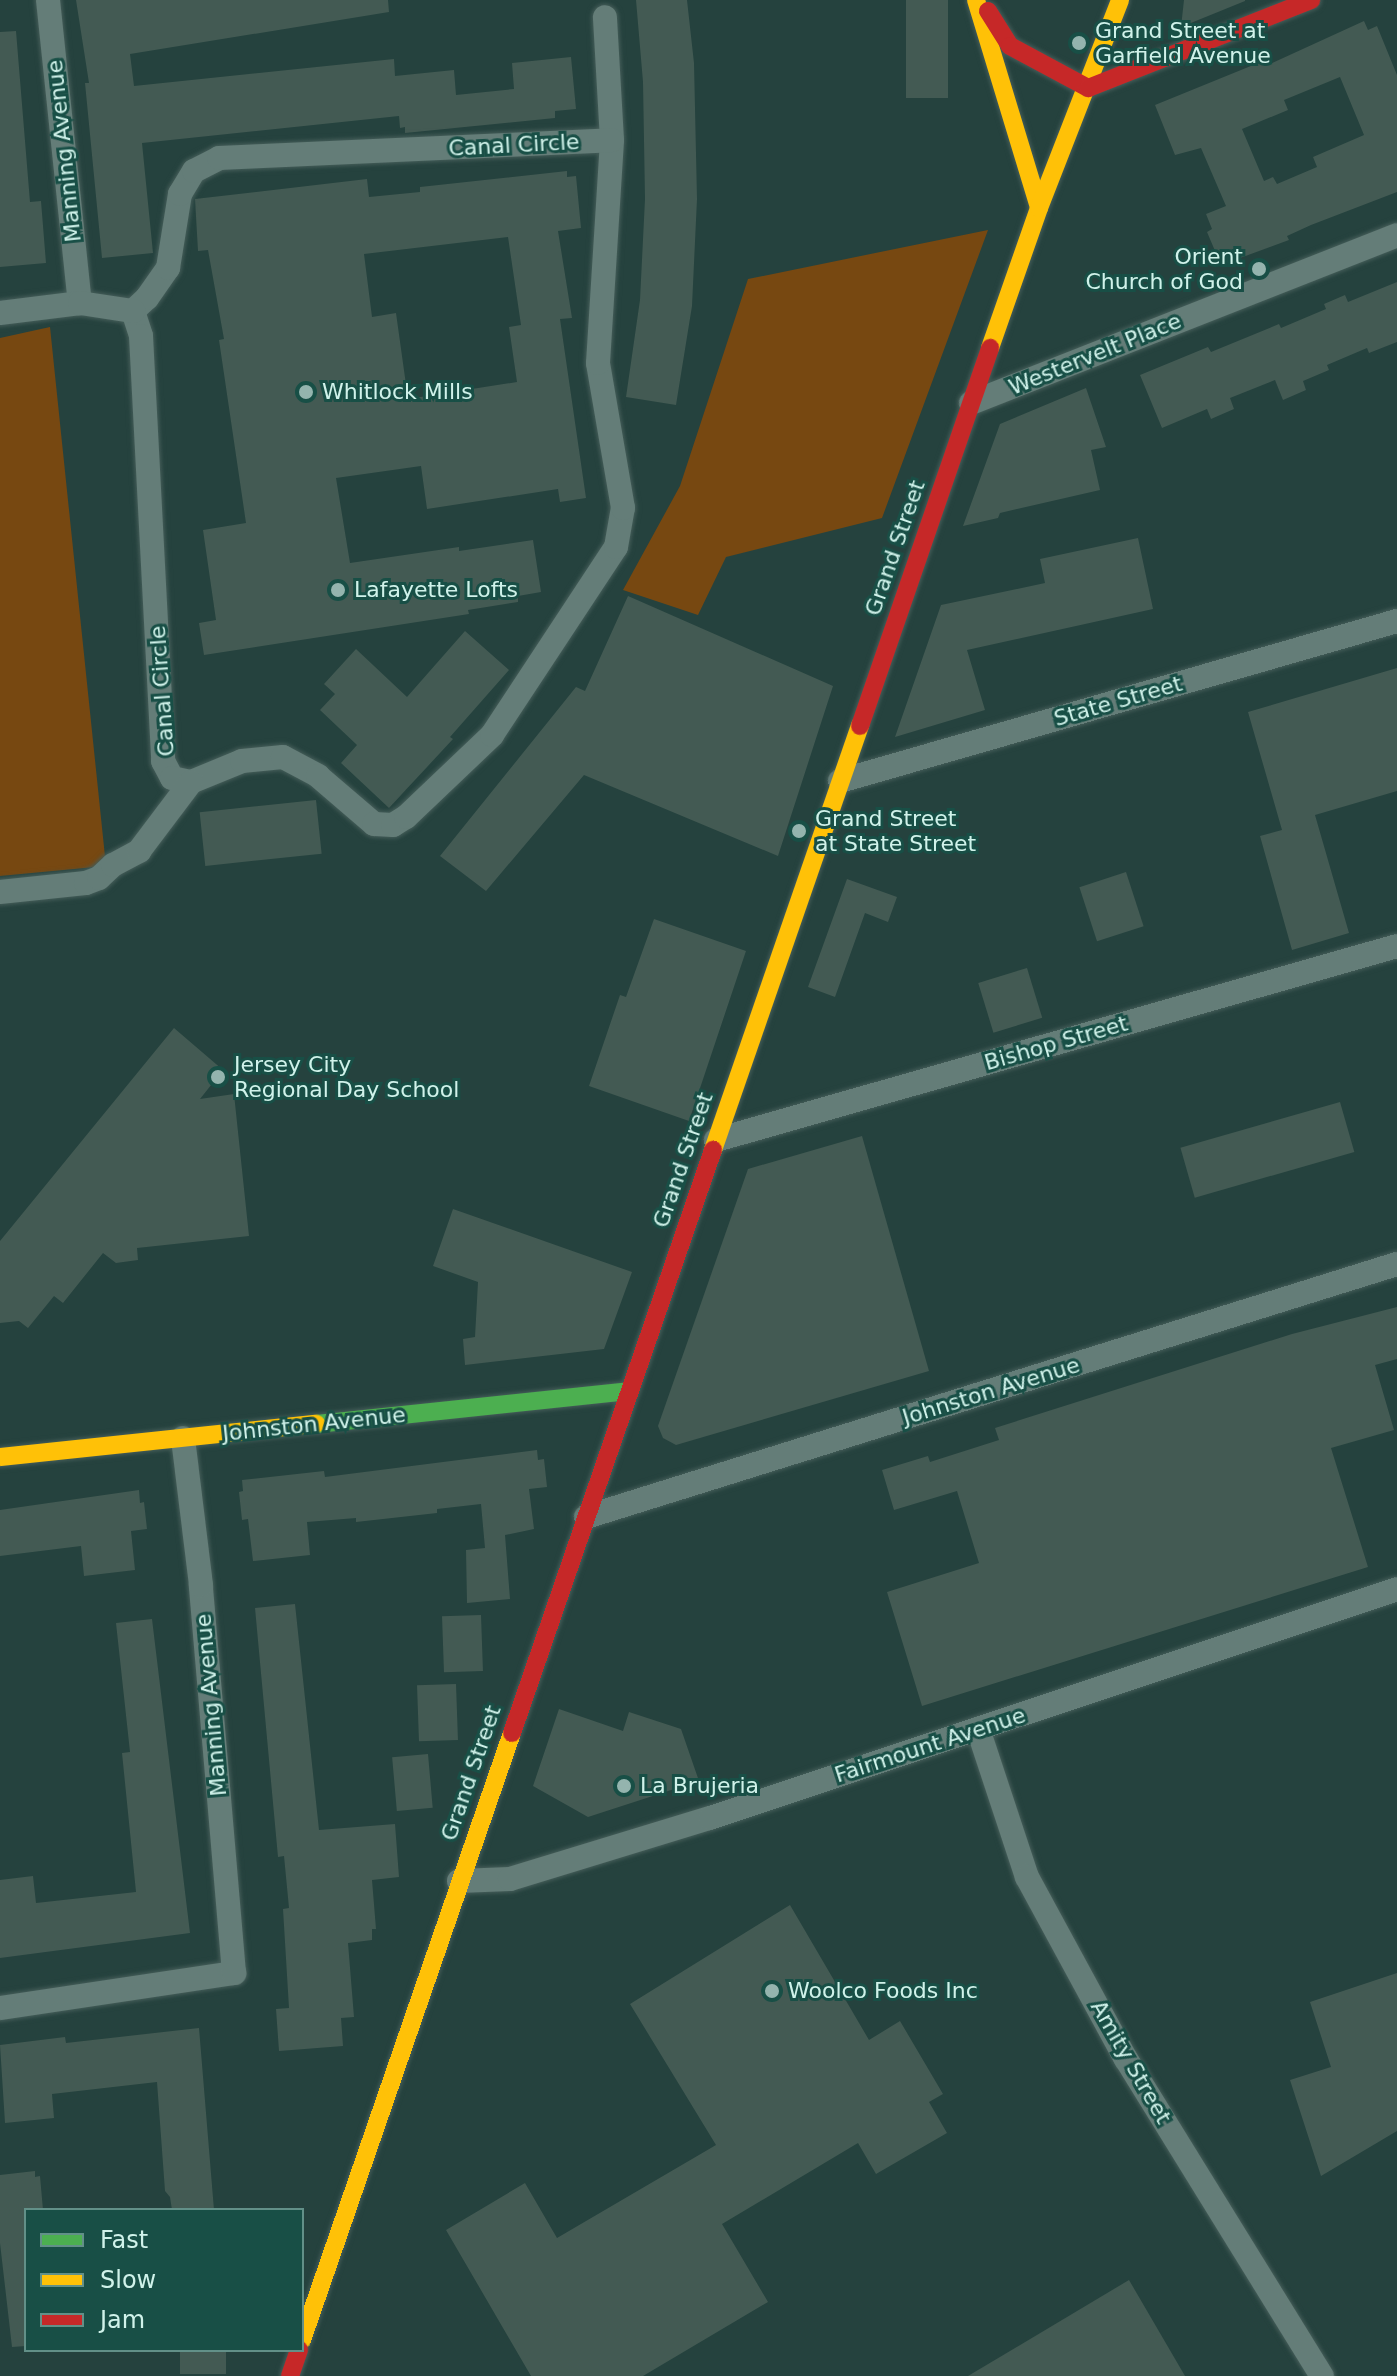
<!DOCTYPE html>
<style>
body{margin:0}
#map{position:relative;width:1397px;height:2376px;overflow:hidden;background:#25423e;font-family:"DejaVu Sans",sans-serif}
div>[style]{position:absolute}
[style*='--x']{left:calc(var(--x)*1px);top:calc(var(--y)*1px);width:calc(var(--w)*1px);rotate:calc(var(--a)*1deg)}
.green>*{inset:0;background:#774811}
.building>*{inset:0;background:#435a53;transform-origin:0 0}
.roads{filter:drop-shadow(0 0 2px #455d59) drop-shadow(0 0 2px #455d59)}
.street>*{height:24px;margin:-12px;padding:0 12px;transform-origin:12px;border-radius:12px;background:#647d78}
.fast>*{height:18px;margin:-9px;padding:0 9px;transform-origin:9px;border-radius:9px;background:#4caf50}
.slow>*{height:18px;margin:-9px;padding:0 9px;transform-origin:9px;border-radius:9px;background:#ffc107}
.jam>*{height:18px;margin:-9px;padding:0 9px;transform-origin:9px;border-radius:9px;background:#c62828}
.dots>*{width:22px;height:22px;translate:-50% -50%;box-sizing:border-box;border:4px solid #184f46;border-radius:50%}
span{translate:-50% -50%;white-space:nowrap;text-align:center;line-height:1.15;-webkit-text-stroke:6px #184f46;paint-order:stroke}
.poi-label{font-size:22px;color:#d0f2ea}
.left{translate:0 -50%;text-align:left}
.right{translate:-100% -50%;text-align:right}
.street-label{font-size:22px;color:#d0f2ea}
.legend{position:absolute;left:24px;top:2208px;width:280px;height:144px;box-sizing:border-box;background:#184f46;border:2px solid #629088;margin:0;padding:10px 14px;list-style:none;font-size:24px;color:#d0f2ea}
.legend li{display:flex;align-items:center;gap:16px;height:40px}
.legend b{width:40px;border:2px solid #629088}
</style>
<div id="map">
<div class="green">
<i style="clip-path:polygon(988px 230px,882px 518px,726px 557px,698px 615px,623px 590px,680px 486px,748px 279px)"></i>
<i style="clip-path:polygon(50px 327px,106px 866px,0 876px,0 338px)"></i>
</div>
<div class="building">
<i style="clip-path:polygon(76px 0,388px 0,389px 12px,130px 54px,134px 86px,394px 59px,395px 76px,454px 70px,456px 95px,514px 89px,512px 63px,571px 57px,576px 109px,555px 111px,555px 118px,405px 133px,405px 127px,400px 128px,399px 116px,142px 143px,153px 253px,102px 258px,85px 83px,89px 83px)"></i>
<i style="clip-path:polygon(636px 0,687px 0,694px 63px,697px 199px,692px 306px,676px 405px,626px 397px,640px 300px,645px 199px,643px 82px)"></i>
<i style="left:906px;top:0;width:42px;height:98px"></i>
<i style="clip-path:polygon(1184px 0,1245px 0,1245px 1px,1181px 27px)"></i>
<i style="clip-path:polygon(evenodd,1364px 21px,1368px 30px,1377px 26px,1397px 75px,1397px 192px,1311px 225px,1287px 236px,1289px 240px,1221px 265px,1207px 232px,1212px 229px,1206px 214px,1226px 206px,1201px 148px,1175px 155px,1155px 105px,1268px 59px,1270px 64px,1364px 21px,1340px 77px,1364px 135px,1313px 157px,1317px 167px,1277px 184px,1273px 177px,1264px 181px,1242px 129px,1288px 110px,1284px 100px,1340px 77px)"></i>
<i style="clip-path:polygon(16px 31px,30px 202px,41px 201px,46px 263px,0 267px,0 32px)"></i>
<i style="clip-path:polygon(evenodd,567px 171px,567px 177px,576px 176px,581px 228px,558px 231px,572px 318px,560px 319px,586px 498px,560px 502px,558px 489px,427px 509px,421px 466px,336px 478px,350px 563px,459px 547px,459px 551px,533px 540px,541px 592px,518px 596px,518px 602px,468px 610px,469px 614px,204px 655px,199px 623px,216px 620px,203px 530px,246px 523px,219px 340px,224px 339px,208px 250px,198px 251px,195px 199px,367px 179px,369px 197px,420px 192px,420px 187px,567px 171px,508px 237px,521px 325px,509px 327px,517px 382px,408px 399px,396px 313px,372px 317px,364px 254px,508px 237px)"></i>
<i style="clip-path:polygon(1397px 282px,1397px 342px,1369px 353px,1367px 348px,1327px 365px,1329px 370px,1303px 381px,1306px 390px,1283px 400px,1275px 380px,1230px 398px,1234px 409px,1211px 419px,1207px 409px,1162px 428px,1140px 375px,1208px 347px,1211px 352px,1279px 324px,1281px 328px,1326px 309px,1324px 304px,1345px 295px,1348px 302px)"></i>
<i style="clip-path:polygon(1086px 388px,1106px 447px,1091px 450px,1100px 490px,1000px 513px,998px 518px,963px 526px,1000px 424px)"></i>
<i style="clip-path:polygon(1138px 538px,1153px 609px,967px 650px,985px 710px,895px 737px,941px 605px,1045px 583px,1040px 559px)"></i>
<i style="clip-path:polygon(628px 596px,833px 686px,778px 856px,584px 775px,486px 891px,440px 856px,576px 687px,585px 691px)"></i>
<i style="clip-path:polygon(465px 631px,509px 670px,450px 737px,453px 739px,389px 808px,341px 763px,357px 745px,320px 710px,335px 694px,324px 684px,356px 649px,407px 697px)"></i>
<i style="clip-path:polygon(1397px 668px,1397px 791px,1315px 815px,1349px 933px,1292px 950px,1260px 836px,1282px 830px,1248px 712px)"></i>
<i style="left:316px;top:800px;width:54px;height:117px;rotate:84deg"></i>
<i style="left:1126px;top:872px;width:57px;height:49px;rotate:72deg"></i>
<i style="clip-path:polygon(847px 879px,897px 897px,888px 922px,865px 913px,835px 997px,808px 987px)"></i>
<i style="clip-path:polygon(654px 919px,746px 951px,689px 1121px,589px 1086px,620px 995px,626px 997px)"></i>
<i style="left:1027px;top:968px;width:52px;height:51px;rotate:73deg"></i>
<i style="clip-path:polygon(174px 1028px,223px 1070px,200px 1099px,234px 1094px,249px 1236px,137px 1248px,138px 1260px,116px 1263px,103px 1253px,63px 1303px,54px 1296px,28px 1328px,19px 1321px,0 1323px,0 1241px)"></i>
<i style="left:1340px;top:1102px;width:52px;height:166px;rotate:74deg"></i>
<i style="clip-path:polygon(862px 1136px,929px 1371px,676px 1445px,663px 1438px,658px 1426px,748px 1169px)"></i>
<i style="clip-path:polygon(453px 1209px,632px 1272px,604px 1349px,465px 1365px,463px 1339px,475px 1337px,478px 1282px,433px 1266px)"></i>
<i style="clip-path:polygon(1397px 1307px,1397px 1359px,1375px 1365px,1394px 1430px,1331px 1448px,1368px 1567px,922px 1706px,887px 1592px,979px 1563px,957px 1491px,894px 1510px,882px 1470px,928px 1456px,930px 1462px,999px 1440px,995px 1428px,1292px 1334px)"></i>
<i style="clip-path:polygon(537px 1450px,538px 1460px,544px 1459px,547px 1487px,529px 1489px,534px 1529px,505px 1535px,510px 1599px,467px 1603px,466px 1550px,485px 1548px,481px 1504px,437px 1509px,437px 1513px,356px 1522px,356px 1518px,307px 1522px,310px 1555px,253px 1561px,248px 1519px,242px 1520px,239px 1492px,243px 1491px,242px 1480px,324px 1471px,325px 1477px)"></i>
<i style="clip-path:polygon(139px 1490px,140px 1503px,144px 1502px,147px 1529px,131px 1531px,135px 1570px,84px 1576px,81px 1546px,0 1556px,0 1510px)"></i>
<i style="clip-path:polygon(295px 1604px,319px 1830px,395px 1824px,399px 1877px,372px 1880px,376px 1929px,372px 1929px,372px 1940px,348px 1943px,354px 2017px,341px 2018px,343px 2046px,279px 2051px,276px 2009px,289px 2008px,283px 1909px,289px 1908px,284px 1856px,278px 1857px,255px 1608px)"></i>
<i style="left:481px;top:1615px;width:56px;height:39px;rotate:88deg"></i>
<i style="clip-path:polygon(152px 1619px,190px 1933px,0 1958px,0 1880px,33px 1876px,36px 1903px,136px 1892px,122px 1753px,130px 1752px,116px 1623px)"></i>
<i style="left:456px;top:1684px;width:56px;height:39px;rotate:88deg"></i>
<i style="clip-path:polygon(559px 1709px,623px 1731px,629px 1712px,681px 1729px,699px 1781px,588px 1817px,533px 1786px)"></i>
<i style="left:428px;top:1754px;width:54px;height:36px;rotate:85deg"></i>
<i style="clip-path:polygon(790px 1905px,869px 2040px,900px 2021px,943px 2094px,929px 2102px,947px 2133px,876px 2174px,858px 2143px,722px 2224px,768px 2302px,643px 2376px,531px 2376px,446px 2230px,525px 2183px,557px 2238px,716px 2145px,630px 2004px)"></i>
<i style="clip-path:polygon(1397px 1973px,1397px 2131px,1321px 2176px,1290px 2080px,1331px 2067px,1310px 2002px)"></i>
<i style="clip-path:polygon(199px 2028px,214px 2210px,172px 2210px,170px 2197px,165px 2191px,157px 2082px,52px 2094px,54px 2118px,5px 2123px,0 2045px,65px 2037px,66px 2043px)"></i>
<i style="clip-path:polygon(35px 2171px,35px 2177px,40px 2176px,43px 2210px,26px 2210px,26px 2346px,12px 2347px,0 2243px,0 2175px)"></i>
<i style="clip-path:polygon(1129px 2280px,1185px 2376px,968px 2376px)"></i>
<i style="left:180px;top:2350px;width:46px;height:24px"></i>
</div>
<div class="roads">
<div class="street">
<i style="--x:48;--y:0;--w:305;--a:84"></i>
<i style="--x:133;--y:311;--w:26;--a:72"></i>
<i style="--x:141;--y:336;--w:426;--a:87"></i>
<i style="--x:163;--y:761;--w:19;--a:62"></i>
<i style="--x:172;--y:778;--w:19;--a:12"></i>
<i style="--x:191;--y:782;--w:55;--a:-22.4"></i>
<i style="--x:242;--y:761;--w:41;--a:-5.6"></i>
<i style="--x:283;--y:757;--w:40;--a:28"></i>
<i style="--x:318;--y:776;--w:74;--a:40.6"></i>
<i style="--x:374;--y:824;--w:19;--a:3"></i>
<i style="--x:393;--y:825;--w:15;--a:-32"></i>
<i style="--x:406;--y:817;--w:119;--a:-43.6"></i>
<i style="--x:492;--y:735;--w:225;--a:-56.6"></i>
<i style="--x:616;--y:547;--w:40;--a:-80"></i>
<i style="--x:623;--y:508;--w:147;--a:-99.8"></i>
<i style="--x:598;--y:363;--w:223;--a:-86.4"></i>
<i style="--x:612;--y:140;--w:123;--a:-93.3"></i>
<i style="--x:133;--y:311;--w:19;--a:-43"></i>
<i style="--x:147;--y:298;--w:37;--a:-55"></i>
<i style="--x:168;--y:268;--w:75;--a:-80.8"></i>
<i style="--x:180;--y:194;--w:27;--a:-59"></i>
<i style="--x:194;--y:171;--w:28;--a:-27"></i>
<i style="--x:219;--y:158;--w:393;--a:-2.6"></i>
<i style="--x:0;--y:313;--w:81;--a:-7.1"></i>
<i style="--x:80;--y:303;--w:54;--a:8.6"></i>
<i style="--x:971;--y:403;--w:458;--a:-21.5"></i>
<i style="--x:840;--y:781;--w:580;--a:-16.03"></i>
<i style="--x:0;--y:892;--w:86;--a:-6"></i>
<i style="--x:86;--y:883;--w:14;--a:-21"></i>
<i style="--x:99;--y:878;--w:19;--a:-43"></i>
<i style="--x:113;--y:865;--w:30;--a:-28"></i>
<i style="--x:139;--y:851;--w:86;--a:-53"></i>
<i style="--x:716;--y:1140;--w:708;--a:-15.9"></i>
<i style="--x:586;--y:1517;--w:850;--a:-17.33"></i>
<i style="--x:978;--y:1729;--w:156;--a:71.7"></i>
<i style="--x:1027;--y:1877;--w:207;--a:61.5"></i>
<i style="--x:1126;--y:2059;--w:373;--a:58.3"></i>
<i style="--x:459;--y:1881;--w:51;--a:-2.2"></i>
<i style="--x:510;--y:1879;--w:209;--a:-17"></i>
<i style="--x:710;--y:1818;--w:724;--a:-18.43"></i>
<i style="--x:0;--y:2008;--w:237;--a:-8.5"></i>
<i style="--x:234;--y:1973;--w:389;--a:-94.9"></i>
<i style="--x:201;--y:1585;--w:148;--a:-97"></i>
</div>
<div class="fast">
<i style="--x:316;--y:1424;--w:315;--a:-6"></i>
</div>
<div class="slow">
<i style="--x:976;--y:0;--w:217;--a:73.1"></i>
<i style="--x:990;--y:348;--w:148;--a:-70.7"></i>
<i style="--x:1039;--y:208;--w:223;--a:-68.7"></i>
<i style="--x:713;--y:1150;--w:449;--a:-70.9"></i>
<i style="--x:0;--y:1457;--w:318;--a:-6"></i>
<i style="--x:302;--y:2340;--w:642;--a:-70.92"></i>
</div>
<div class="jam">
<i style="--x:988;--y:11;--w:41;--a:57.8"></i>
<i style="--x:1010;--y:46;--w:89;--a:28.3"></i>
<i style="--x:1088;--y:88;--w:240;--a:-21.5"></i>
<i style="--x:860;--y:726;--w:400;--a:-71"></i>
<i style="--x:512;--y:1733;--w:617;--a:-70.98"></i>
<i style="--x:290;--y:2376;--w:28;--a:-71"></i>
</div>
</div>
<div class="dots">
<i style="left:1079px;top:43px;background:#94b4ae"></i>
<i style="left:1259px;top:269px;background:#94b4ae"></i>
<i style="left:306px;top:392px;background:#94b4ae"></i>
<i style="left:338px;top:590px;background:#94b4ae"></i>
<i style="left:799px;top:831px;background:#94b4ae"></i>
<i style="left:218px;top:1077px;background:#94b4ae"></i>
<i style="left:624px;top:1786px;background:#94b4ae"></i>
<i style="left:772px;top:1991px;background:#94b4ae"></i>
</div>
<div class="poi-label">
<span class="left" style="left:1095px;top:43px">Grand Street at<br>Garfield Avenue</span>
<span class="right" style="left:1243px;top:269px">Orient<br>Church of God</span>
<span class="left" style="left:322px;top:392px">Whitlock Mills</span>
<span class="left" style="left:354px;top:590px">Lafayette Lofts</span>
<span class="left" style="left:815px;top:831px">Grand Street<br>at State Street</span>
<span class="left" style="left:234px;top:1077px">Jersey City<br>Regional Day School</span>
<span class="left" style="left:640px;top:1786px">La Brujeria</span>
<span class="left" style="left:788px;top:1991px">Woolco Foods Inc</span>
</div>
<div class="street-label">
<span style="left:514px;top:145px;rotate:-3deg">Canal Circle</span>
<span style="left:64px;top:151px;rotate:-96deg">Manning Avenue</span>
<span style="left:1095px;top:354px;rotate:-22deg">Westervelt Place</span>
<span style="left:895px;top:548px;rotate:-71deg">Grand Street</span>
<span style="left:162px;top:691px;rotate:-94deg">Canal Circle</span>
<span style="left:1118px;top:701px;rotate:-16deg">State Street</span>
<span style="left:1056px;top:1043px;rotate:-16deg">Bishop Street</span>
<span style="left:683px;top:1160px;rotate:-71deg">Grand Street</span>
<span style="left:991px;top:1391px;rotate:-17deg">Johnston Avenue</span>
<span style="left:314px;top:1424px;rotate:-6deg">Johnston Avenue</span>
<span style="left:211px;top:1705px;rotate:-95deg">Manning Avenue</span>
<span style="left:930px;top:1745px;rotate:-18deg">Fairmount Avenue</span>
<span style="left:471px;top:1773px;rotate:-71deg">Grand Street</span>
<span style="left:1131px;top:2062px;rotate:60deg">Amity Street</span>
</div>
<ul class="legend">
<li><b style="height:10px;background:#4caf50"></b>Fast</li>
<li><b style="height:10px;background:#ffc107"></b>Slow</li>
<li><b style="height:10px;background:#c62828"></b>Jam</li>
</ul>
</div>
